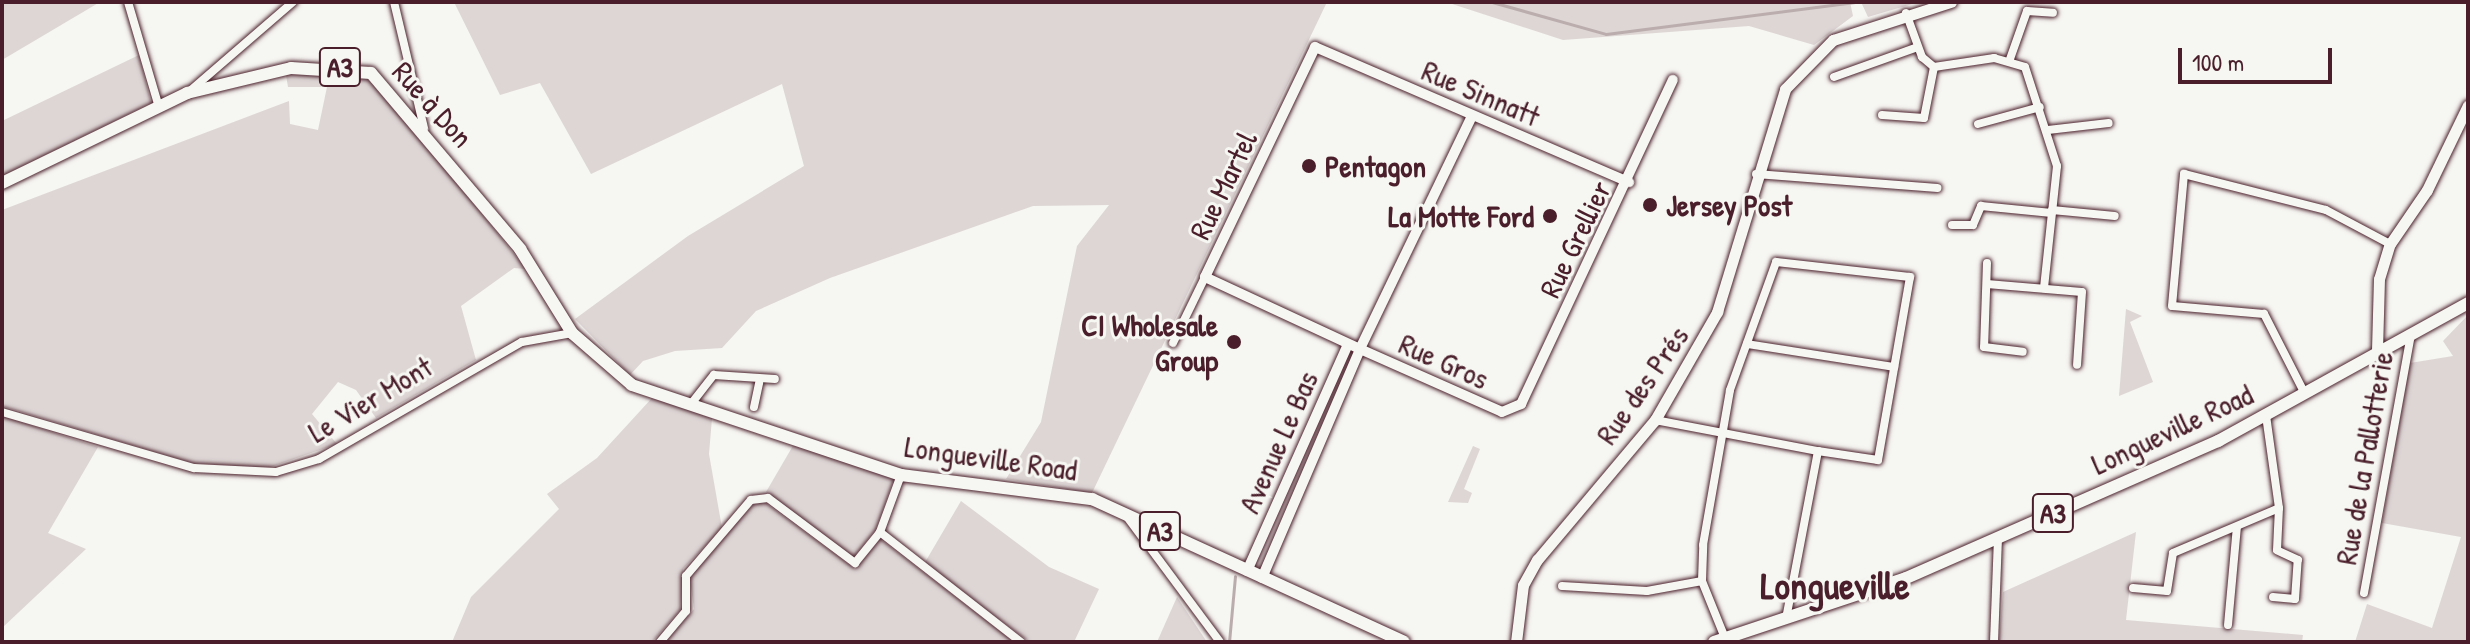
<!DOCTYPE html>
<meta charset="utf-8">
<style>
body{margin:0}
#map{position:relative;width:2470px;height:644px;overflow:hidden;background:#f6f6f2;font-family:"Patrick Hand",sans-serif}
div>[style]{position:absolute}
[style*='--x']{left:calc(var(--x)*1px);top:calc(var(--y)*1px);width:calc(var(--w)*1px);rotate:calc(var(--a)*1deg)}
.green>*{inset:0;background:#ddd6d5}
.stream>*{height:3px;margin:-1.5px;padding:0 1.5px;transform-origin:1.5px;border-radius:1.5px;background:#bbadae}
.roads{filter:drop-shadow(0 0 2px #4a1f2b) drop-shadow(0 0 2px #4a1f2b)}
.minor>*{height:8px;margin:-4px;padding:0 4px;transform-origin:4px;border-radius:4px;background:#f6f6f2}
.tertiary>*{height:10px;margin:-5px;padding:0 5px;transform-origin:5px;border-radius:5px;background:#f6f6f2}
.secondary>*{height:11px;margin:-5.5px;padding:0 5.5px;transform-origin:5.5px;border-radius:5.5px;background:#f6f6f2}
.primary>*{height:12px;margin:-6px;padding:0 6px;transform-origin:6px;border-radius:6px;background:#f6f6f2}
.dots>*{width:22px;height:22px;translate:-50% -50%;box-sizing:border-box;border:4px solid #f6f6f2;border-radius:50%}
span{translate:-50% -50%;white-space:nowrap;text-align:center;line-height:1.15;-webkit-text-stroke:6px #f6f6f2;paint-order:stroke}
.shield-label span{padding:2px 6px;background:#f6f6f2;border:2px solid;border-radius:6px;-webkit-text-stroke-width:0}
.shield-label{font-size:28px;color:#4a1f2b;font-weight:700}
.street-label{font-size:30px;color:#4a1f2b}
.poi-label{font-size:30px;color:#4a1f2b;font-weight:700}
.left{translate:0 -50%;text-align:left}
.right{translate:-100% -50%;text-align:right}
.district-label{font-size:38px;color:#4a1f2b;font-weight:700}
.frame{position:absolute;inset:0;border:4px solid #4a1f2b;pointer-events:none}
.scale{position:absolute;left:2178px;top:48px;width:154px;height:36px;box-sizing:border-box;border:4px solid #4a1f2b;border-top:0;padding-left:10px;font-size:24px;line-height:28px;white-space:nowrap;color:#4a1f2b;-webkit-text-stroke:6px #f6f6f2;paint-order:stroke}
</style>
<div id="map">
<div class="green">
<i style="clip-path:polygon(2px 2px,100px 2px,2px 60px)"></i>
<i style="clip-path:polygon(454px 2px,1327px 2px,1092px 493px,1006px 479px,1041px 422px,1077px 246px,1109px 205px,1033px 206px,830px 278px,756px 311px,722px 348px,675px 351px,643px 361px,630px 375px,575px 319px,688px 236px,804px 166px,782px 84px,591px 174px,540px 83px,500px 95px)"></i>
<i style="clip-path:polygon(1446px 2px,1850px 2px,1853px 16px,1814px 45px,1749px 26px,1563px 40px)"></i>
<i style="clip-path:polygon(1861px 2px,1919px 2px,1868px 17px)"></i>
<i style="clip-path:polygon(139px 55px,151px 103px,2px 176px,2px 121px)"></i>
<i style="clip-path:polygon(316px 71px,360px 75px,382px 90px,526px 269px,514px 268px,461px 306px,476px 360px,376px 418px,356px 390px,338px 382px,312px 414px,337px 444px,268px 468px,192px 463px,2px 406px,2px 210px,289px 101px,290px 124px,318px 130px,327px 87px,288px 87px,286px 75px)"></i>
<i style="clip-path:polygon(2126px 309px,2142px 316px,2130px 322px,2153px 382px,2119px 396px)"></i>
<i style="clip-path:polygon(2468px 315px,2468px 642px,2355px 642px,2367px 604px,2432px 628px,2461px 537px,2382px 523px,2410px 363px,2453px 356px,2443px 341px)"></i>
<i style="clip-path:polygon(652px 398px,712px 418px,709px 454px,722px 528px,683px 569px,680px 610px,652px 642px,452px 642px,471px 597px,559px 509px,547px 494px,597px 458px)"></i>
<i style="clip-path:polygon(2px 416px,98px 447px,48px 533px,86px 549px,2px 628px)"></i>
<i style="clip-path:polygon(794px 444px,894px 479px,876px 529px,853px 558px,766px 492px)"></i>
<i style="clip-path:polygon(1473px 446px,1480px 449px,1464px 489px,1472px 493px,1468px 503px,1448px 502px)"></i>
<i style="clip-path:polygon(961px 501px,1049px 567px,1099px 589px,1074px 642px,1030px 642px,924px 564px)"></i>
<i style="clip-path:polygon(764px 502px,855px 569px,880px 539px,1014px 642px,666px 642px,694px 609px,690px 580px,696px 568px,753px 505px)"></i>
<i style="clip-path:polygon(2136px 532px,2126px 620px,2303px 635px,2302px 642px,1999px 642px,2003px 592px)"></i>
<i style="clip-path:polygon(1177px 597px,1207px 642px,1157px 642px)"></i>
</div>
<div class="stream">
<i style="--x:1492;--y:2;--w:118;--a:15.7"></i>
<i style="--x:1606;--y:34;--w:251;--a:-7.3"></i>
<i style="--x:1229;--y:642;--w:66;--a:-84.8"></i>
</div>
<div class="roads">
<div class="minor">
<i style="--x:128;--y:2;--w:106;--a:73.6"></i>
<i style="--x:394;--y:2;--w:130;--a:76.6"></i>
<i style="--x:1906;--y:13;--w:47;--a:70"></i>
<i style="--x:1922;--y:57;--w:16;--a:40"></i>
<i style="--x:1934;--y:67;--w:61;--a:-8.5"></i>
<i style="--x:1994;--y:58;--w:32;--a:16"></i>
<i style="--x:2025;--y:67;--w:104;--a:72.1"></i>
<i style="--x:2057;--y:166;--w:123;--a:96.1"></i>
<i style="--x:2010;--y:59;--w:51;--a:-70.5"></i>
<i style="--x:2027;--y:11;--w:26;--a:4"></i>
<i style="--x:1834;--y:77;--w:89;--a:-19.7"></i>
<i style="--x:191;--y:90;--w:135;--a:-40.8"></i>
<i style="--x:1882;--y:115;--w:42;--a:4.1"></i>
<i style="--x:1924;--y:118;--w:52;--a:-78.9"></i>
<i style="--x:1978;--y:124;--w:64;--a:-15.3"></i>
<i style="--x:2048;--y:130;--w:61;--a:-6.5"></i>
<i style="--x:1756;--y:174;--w:182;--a:4.4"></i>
<i style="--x:2052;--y:210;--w:63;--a:5.4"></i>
<i style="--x:1952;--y:225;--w:21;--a:0"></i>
<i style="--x:1973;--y:225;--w:21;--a:-67"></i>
<i style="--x:1981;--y:206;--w:71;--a:5.6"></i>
<i style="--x:1987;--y:263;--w:84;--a:92"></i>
<i style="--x:1984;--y:347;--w:39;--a:7"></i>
<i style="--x:1987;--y:284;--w:95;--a:4.8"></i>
<i style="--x:2082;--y:292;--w:73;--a:93.9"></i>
<i style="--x:1173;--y:343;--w:73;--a:-64.1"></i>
<i style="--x:1747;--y:344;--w:149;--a:8.9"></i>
<i style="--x:2304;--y:392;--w:88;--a:-117.1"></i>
<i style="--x:2264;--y:314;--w:92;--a:-175"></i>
<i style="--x:2172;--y:306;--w:133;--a:-84.8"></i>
<i style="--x:2184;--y:174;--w:146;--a:14.2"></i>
<i style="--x:2326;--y:210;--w:72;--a:28"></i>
<i style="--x:691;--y:404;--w:37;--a:-52"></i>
<i style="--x:714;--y:375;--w:61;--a:3.8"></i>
<i style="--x:754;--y:407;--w:25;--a:-78"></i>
<i style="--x:2;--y:412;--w:200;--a:16.3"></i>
<i style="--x:194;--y:468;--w:82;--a:2.8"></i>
<i style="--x:276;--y:472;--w:45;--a:-16.8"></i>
<i style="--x:319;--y:459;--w:234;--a:-30"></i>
<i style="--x:522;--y:342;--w:51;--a:-10.2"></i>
<i style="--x:1655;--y:420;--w:166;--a:10.8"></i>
<i style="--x:1125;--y:514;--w:159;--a:53.4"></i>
<i style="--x:880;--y:532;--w:179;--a:38"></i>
<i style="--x:1562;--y:586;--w:85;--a:3.4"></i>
<i style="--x:1647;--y:591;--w:56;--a:-10.3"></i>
<i style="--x:2133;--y:588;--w:34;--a:5"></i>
<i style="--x:2167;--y:591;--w:38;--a:-81"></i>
<i style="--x:2173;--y:553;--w:115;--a:-23"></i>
<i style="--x:2279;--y:508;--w:93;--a:-98"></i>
<i style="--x:2364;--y:593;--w:263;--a:-79.7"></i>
<i style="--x:2273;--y:597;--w:22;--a:5"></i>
<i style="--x:2295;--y:599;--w:39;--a:-86"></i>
<i style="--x:2298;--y:560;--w:23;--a:-155"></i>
<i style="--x:2277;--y:550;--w:42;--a:-87.3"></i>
<i style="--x:2228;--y:625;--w:98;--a:-84.8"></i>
<i style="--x:1725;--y:638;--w:61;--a:-112"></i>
<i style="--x:1702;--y:581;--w:36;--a:-88"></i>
<i style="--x:1703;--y:545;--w:157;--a:-80.1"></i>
<i style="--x:1730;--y:390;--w:136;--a:-70.2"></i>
<i style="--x:1776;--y:262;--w:135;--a:6.4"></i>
<i style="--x:1910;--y:277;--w:186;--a:99.9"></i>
<i style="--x:1878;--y:460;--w:61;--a:-171.5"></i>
<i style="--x:1818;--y:451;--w:170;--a:100.8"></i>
<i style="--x:660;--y:642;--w:40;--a:-50"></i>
<i style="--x:686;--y:611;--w:35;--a:-90"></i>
<i style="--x:686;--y:576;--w:100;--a:-49.5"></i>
<i style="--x:751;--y:500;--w:17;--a:-7"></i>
<i style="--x:768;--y:498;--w:109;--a:36.8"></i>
<i style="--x:855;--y:563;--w:40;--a:-51"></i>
<i style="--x:880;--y:532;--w:61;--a:-69.8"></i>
<i style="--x:1994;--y:642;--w:105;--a:-87.8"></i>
</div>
<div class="tertiary">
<i style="--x:1472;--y:116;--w:259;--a:115.7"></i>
<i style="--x:1360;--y:349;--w:171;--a:-155.1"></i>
<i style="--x:1205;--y:277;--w:255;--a:-64.4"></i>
<i style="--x:1315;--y:47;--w:342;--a:23.3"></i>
<i style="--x:1247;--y:571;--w:248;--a:-66"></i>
<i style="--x:1262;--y:578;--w:249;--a:-66.8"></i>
<i style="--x:1360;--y:349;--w:155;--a:23.9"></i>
<i style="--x:1502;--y:412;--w:21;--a:-23"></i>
<i style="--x:1521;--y:404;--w:358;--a:-64.9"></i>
</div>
<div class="secondary">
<i style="--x:2377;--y:350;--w:71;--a:-88.4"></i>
<i style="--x:2379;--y:279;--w:37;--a:-73"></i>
<i style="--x:2390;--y:244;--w:65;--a:-55.6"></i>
<i style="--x:2427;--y:190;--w:94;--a:-64.2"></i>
<i style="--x:1516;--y:642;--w:57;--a:-83"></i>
<i style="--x:1523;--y:585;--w:29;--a:-61"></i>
<i style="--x:1537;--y:560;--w:183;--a:-49.9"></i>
<i style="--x:1655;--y:420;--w:125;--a:-60.1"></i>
<i style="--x:1717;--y:312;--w:233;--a:-73"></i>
<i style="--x:1785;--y:89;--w:69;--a:-45.6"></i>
<i style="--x:1833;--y:40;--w:124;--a:-17.9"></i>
</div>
<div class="primary">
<i style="--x:2;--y:183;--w:206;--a:-25.9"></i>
<i style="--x:187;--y:93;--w:107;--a:-13.5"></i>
<i style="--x:291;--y:68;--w:80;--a:3.6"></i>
<i style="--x:371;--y:73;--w:231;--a:49.7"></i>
<i style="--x:520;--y:249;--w:99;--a:58.2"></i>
<i style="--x:572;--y:333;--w:79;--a:40.9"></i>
<i style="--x:632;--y:385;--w:284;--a:18.5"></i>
<i style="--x:901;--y:475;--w:193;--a:7.2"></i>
<i style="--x:1092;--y:499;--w:343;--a:24.6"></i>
<i style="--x:1714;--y:642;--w:202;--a:-18.4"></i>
<i style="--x:1906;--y:578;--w:341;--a:-23.7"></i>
<i style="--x:2218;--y:441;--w:286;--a:-28.9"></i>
</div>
</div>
<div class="dots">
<i style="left:1309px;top:166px;background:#4a1f2b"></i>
<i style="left:1650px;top:205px;background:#4a1f2b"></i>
<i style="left:1550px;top:216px;background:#4a1f2b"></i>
<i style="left:1234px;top:342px;background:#4a1f2b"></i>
</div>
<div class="shield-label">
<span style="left:340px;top:67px">A3</span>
<span style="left:2053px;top:513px">A3</span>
<span style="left:1160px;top:531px">A3</span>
</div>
<div class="street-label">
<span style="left:1481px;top:93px;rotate:23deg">Rue Sinnatt</span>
<span style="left:433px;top:104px;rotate:48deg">Rue à Don</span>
<span style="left:1223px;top:185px;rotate:-64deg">Rue Martel</span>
<span style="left:1575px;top:239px;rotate:-64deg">Rue Grellier</span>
<span style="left:1444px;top:361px;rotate:24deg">Rue Gros</span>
<span style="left:1642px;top:385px;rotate:-55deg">Rue des Prés</span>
<span style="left:370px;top:399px;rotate:-31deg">Le Vier Mont</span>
<span style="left:2172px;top:429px;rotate:-25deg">Longueville Road</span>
<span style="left:1278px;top:442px;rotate:-66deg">Avenue Le Bas</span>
<span style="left:991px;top:458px;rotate:8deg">Longueville Road</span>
<span style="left:2364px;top:458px;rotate:-80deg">Rue de la Pallotterie</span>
</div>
<div class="poi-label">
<span class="left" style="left:1325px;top:166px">Pentagon</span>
<span class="left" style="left:1666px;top:205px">Jersey Post</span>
<span class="right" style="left:1534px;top:216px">La Motte Ford</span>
<span class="right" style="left:1218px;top:342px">CI Wholesale<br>Group</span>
</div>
<div class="district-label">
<span style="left:1835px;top:586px">Longueville</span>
</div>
<div class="frame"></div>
<div class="scale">100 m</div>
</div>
